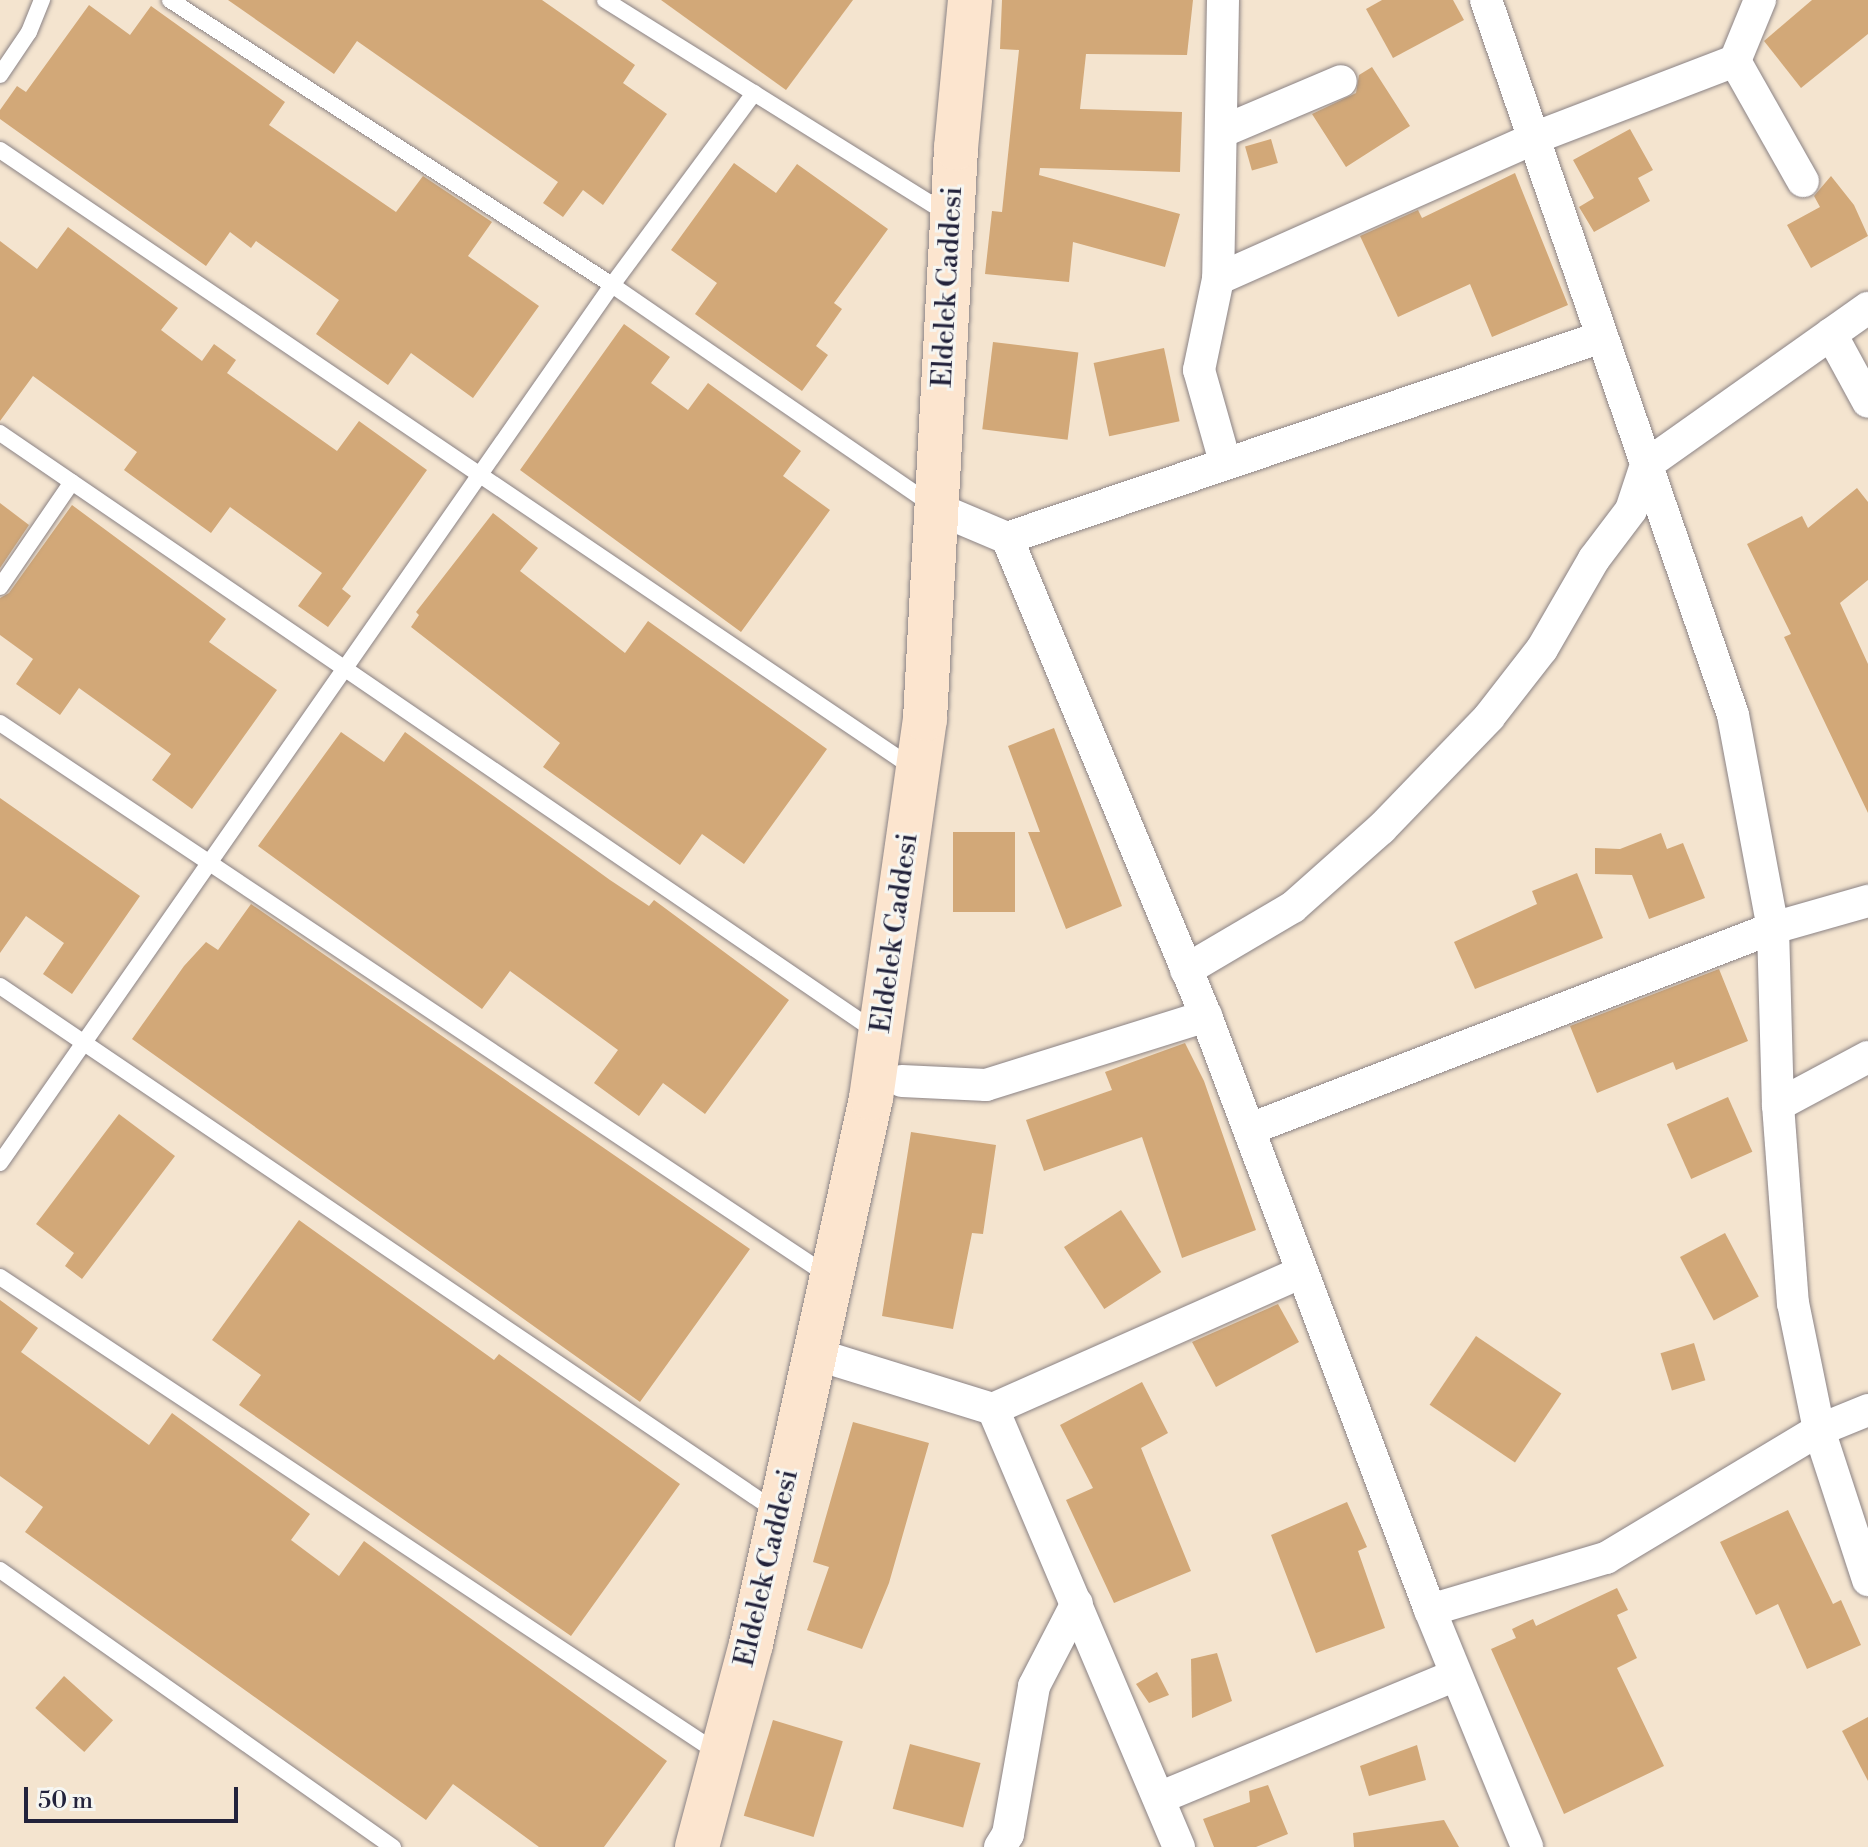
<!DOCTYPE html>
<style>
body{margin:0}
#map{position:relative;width:1868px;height:1847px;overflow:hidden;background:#f4e4cf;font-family:"Libre Bodoni",serif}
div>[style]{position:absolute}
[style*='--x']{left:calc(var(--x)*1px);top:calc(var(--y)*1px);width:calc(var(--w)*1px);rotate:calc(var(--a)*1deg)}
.building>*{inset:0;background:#d2a878;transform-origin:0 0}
.roads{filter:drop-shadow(0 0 2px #8b8385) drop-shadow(0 0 2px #8b8385)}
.lane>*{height:16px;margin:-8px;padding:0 8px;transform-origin:8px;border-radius:8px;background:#fff}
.street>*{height:32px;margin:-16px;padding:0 16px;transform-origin:16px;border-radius:16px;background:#fff}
.secondary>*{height:44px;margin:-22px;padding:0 22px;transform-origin:22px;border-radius:22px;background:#fce5cf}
span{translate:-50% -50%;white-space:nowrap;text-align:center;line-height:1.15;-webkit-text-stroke:6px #f6f6f2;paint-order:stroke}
.street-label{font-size:28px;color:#22223b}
.scale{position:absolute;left:24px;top:1787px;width:214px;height:36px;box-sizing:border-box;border:4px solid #22223b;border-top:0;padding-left:10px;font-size:24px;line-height:28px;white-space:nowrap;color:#22223b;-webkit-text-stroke:6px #f6f6f2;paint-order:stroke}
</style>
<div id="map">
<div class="building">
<i style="clip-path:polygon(228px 0,542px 0,635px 65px,623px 83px,667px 114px,603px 205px,583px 190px,563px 217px,543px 203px,558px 182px,357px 41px,334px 74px)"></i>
<i style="clip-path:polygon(661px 0,853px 0,786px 90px)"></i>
<i style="clip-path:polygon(1002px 0,1193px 0,1187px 55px,1086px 54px,1080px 109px,1182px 112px,1180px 172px,1040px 168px,1039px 175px,1180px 214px,1165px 267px,1073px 242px,1069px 282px,985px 274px,992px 211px,1002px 212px,1019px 50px,1000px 49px)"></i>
<i style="clip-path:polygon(1382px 0,1453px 0,1464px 20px,1393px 58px,1366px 9px)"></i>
<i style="clip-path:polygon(1812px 0,1868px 0,1868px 34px,1801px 88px,1764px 41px)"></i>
<i style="clip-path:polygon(89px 5px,130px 35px,151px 6px,285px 102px,269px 125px,396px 212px,423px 176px,492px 222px,468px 256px,539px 306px,473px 398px,411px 353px,388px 385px,316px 334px,339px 300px,256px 241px,251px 248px,230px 232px,206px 266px,0 119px,0 110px,17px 86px,26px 92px)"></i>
<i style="clip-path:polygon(1372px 67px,1410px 126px,1346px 167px,1312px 114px,1356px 93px,1359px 75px)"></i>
<i style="clip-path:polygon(1630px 129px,1653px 170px,1638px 178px,1650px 201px,1594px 232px,1579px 207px,1594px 198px,1573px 160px)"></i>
<i style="left:1271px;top:139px;width:25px;height:27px;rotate:74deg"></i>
<i style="clip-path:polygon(734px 163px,776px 193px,797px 164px,888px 229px,834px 303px,842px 309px,816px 346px,828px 355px,802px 391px,695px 314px,717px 283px,671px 250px)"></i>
<i style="clip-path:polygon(1515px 173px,1568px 305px,1492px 337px,1470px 284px,1398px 317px,1360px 236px,1418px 210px,1422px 218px)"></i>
<i style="clip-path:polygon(1831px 176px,1854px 205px,1868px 236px,1811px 268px,1787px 225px,1820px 207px,1814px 196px)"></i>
<i style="clip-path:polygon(68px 227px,178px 308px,161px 330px,202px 361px,214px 344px,236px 360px,227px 373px,337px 451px,359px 421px,427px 470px,342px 589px,351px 596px,328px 627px,298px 606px,322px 573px,230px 507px,211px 533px,124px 470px,137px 452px,33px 376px,0 421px,0 241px,37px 269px)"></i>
<i style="clip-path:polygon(624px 324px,670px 357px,651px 383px,688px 410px,708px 383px,801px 451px,783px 476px,830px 510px,741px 632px,520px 470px)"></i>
<i style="left:993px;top:342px;width:86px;height:88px;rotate:7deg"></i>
<i style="left:1164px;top:348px;width:75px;height:72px;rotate:78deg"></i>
<i style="clip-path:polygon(1857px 488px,1868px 502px,1868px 580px,1840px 603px,1868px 664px,1868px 813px,1784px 637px,1791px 634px,1747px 544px,1802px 516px,1808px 528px)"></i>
<i style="clip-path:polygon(0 503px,29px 525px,0 568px)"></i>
<i style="clip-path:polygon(72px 505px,226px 619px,209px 642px,277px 690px,192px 809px,152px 780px,171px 754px,79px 688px,60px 715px,16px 684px,33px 659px,0 635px,0 598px,9px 593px)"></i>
<i style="clip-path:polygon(493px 513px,538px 548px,520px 571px,625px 653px,648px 621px,827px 749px,744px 864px,702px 834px,680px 865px,543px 767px,560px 743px,411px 627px,419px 615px,416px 612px)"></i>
<i style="clip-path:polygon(1054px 728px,1122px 906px,1066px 929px,1028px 832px,1040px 832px,1008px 746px)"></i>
<i style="clip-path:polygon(341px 732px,384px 762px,405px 732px,610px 880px,649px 906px,654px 900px,789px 1000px,705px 1114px,663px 1083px,639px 1116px,594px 1083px,618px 1050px,510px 971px,482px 1009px,258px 846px)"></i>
<i style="clip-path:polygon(0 798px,140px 896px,72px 994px,43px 974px,64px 943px,26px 916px,0 953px)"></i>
<i style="left:953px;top:832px;width:62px;height:80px"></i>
<i style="clip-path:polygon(1661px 833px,1667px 849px,1683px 843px,1705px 898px,1649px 919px,1632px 875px,1595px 874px,1595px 848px,1620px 849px)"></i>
<i style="clip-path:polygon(1577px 873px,1603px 938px,1475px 989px,1454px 942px,1537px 904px,1532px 891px)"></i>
<i style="clip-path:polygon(251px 904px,750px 1249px,640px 1402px,132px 1039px,184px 966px,206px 942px,218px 950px)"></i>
<i style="clip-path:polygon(1719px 969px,1748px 1041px,1676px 1070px,1673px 1062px,1597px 1093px,1570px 1026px)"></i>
<i style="clip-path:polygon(1185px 1043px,1204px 1081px,1256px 1230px,1182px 1258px,1142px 1137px,1044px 1171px,1026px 1120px,1112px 1090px,1105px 1072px)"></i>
<i style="left:1728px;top:1097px;width:60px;height:67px;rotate:66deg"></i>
<i style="clip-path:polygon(119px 1114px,175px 1156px,82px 1279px,65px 1266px,74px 1253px,36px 1224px)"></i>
<i style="clip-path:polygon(911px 1132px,996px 1145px,983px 1234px,972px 1233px,953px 1329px,882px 1316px)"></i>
<i style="left:1121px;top:1210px;width:74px;height:68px;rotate:57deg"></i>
<i style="clip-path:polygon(299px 1220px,494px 1360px,499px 1354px,680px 1484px,571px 1636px,239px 1405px,261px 1375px,212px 1340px)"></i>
<i style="left:1725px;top:1233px;width:72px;height:51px;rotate:62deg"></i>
<i style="clip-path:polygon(0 1300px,38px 1328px,21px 1352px,149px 1445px,172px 1413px,310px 1514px,291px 1540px,339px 1576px,364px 1541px,667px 1761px,604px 1847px,539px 1847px,453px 1784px,426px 1820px,25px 1532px,43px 1507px,0 1476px)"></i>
<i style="clip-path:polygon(1278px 1304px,1299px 1342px,1216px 1387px,1192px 1342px)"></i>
<i style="left:1476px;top:1336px;width:103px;height:83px;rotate:34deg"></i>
<i style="left:1694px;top:1343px;width:39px;height:35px;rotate:73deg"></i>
<i style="clip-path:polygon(1142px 1382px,1168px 1433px,1141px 1448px,1191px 1571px,1114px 1603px,1066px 1500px,1093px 1488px,1060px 1425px)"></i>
<i style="clip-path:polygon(853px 1422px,929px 1443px,889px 1583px,862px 1649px,807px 1630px,829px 1567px,813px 1562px)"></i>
<i style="clip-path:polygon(1347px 1502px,1367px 1547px,1358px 1551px,1385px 1628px,1316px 1653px,1271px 1535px)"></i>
<i style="clip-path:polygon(1788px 1510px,1833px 1604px,1841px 1600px,1861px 1645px,1807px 1669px,1778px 1604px,1756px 1615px,1720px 1542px)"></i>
<i style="clip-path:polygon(1617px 1588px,1628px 1610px,1617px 1615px,1637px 1658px,1617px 1668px,1664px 1766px,1564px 1814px,1491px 1649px,1516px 1638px,1512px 1629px,1533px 1619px,1536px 1626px)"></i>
<i style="clip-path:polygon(1217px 1653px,1232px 1701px,1192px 1718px,1191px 1659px)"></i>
<i style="clip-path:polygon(1157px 1672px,1169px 1695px,1149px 1703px,1136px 1684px)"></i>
<i style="left:64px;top:1676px;width:66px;height:43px;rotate:42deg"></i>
<i style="clip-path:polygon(1868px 1717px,1868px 1781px,1842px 1731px)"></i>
<i style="left:773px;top:1720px;width:73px;height:100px;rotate:17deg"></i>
<i style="left:910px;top:1744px;width:73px;height:67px;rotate:15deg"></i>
<i style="clip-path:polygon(1417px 1745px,1426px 1780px,1369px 1796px,1360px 1766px)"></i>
<i style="clip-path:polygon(1268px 1785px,1288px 1834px,1256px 1847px,1214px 1847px,1203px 1819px,1250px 1802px,1249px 1791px)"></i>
<i style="clip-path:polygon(1444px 1820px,1459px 1847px,1354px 1847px,1353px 1833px)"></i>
</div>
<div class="roads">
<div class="lane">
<i style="--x:170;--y:0;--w:526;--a:32.81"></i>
<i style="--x:612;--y:285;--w:388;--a:34.5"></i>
<i style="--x:605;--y:0;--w:403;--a:32"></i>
<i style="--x:0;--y:75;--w:52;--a:-56"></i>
<i style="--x:29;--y:32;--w:35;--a:-68"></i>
<i style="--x:0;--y:150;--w:1102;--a:34.09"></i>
<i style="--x:0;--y:433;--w:1060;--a:34.35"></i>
<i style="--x:0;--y:587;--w:127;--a:-55.6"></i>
<i style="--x:0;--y:723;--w:998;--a:33.72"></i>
<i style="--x:0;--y:986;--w:937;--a:34.08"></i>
<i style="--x:0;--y:1163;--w:1070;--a:-55.12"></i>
<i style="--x:612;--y:285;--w:239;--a:-53.5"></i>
<i style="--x:0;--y:1277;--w:861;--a:33.54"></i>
<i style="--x:0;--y:1570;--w:481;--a:35.2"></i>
</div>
<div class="street">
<i style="--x:1223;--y:0;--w:279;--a:91"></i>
<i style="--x:1218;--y:279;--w:93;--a:101.8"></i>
<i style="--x:1199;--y:370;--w:96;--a:74.2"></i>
<i style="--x:1486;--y:0;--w:756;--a:70.94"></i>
<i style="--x:1733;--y:715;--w:217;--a:79.4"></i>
<i style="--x:1773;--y:928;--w:177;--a:88.4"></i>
<i style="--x:1778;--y:1105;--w:199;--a:85.7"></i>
<i style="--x:1793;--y:1303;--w:130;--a:78.4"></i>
<i style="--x:1819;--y:1430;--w:158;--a:71.9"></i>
<i style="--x:1735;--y:61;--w:138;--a:60.5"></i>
<i style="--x:1221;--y:132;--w:130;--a:-23"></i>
<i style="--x:1218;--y:279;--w:346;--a:-24"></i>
<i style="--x:1534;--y:138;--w:215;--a:-21"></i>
<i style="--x:1735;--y:61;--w:66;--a:-67.7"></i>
<i style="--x:1831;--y:334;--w:77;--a:61.4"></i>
<i style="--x:936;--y:508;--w:77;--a:22.9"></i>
<i style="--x:1007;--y:538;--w:518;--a:67.4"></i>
<i style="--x:1206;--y:1016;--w:635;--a:69.34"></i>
<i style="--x:1430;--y:1610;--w:256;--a:67.7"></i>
<i style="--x:1007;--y:538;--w:628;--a:-18.67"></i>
<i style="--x:1186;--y:970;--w:124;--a:-30.5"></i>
<i style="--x:1293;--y:907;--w:118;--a:-41.6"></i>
<i style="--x:1381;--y:829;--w:156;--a:-46"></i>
<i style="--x:1489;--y:717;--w:86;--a:-52.1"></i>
<i style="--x:1542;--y:649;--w:104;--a:-60"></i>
<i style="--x:1594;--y:559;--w:61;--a:-52.9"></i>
<i style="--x:1631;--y:510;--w:47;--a:-71.6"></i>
<i style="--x:1646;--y:465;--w:272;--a:-35.3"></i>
<i style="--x:902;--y:1081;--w:84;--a:2.7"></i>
<i style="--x:986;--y:1085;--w:231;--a:-17.4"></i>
<i style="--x:1778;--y:1105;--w:102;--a:-28.1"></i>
<i style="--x:1250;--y:1129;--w:560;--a:-21.02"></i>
<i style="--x:1773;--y:928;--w:99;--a:-15.9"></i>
<i style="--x:815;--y:1354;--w:186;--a:17.2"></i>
<i style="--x:993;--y:1409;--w:336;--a:-23.9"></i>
<i style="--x:993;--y:1409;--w:476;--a:67"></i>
<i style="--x:1430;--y:1610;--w:184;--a:-16.5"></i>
<i style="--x:1606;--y:1558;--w:249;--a:-31"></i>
<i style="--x:1819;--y:1430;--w:53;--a:-22.2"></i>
<i style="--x:1159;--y:1798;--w:321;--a:-22.5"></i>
<i style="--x:1000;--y:1847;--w:15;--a:-58"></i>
<i style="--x:1008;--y:1834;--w:150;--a:-80"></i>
<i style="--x:1034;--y:1686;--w:93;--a:-62.6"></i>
</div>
<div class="secondary">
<i style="--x:697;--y:1847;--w:210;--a:-75.1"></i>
<i style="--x:751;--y:1644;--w:559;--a:-77.6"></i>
<i style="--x:871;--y:1098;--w:383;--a:-81.9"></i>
<i style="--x:925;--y:719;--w:572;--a:-86.89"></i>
<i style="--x:956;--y:148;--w:149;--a:-84.6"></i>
</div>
</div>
<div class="street-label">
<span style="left:948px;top:287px;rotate:-87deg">Eldelek Caddesi</span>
<span style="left:895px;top:933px;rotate:-82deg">Eldelek Caddesi</span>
<span style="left:767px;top:1568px;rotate:-77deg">Eldelek Caddesi</span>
</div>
<div class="scale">50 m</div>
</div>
